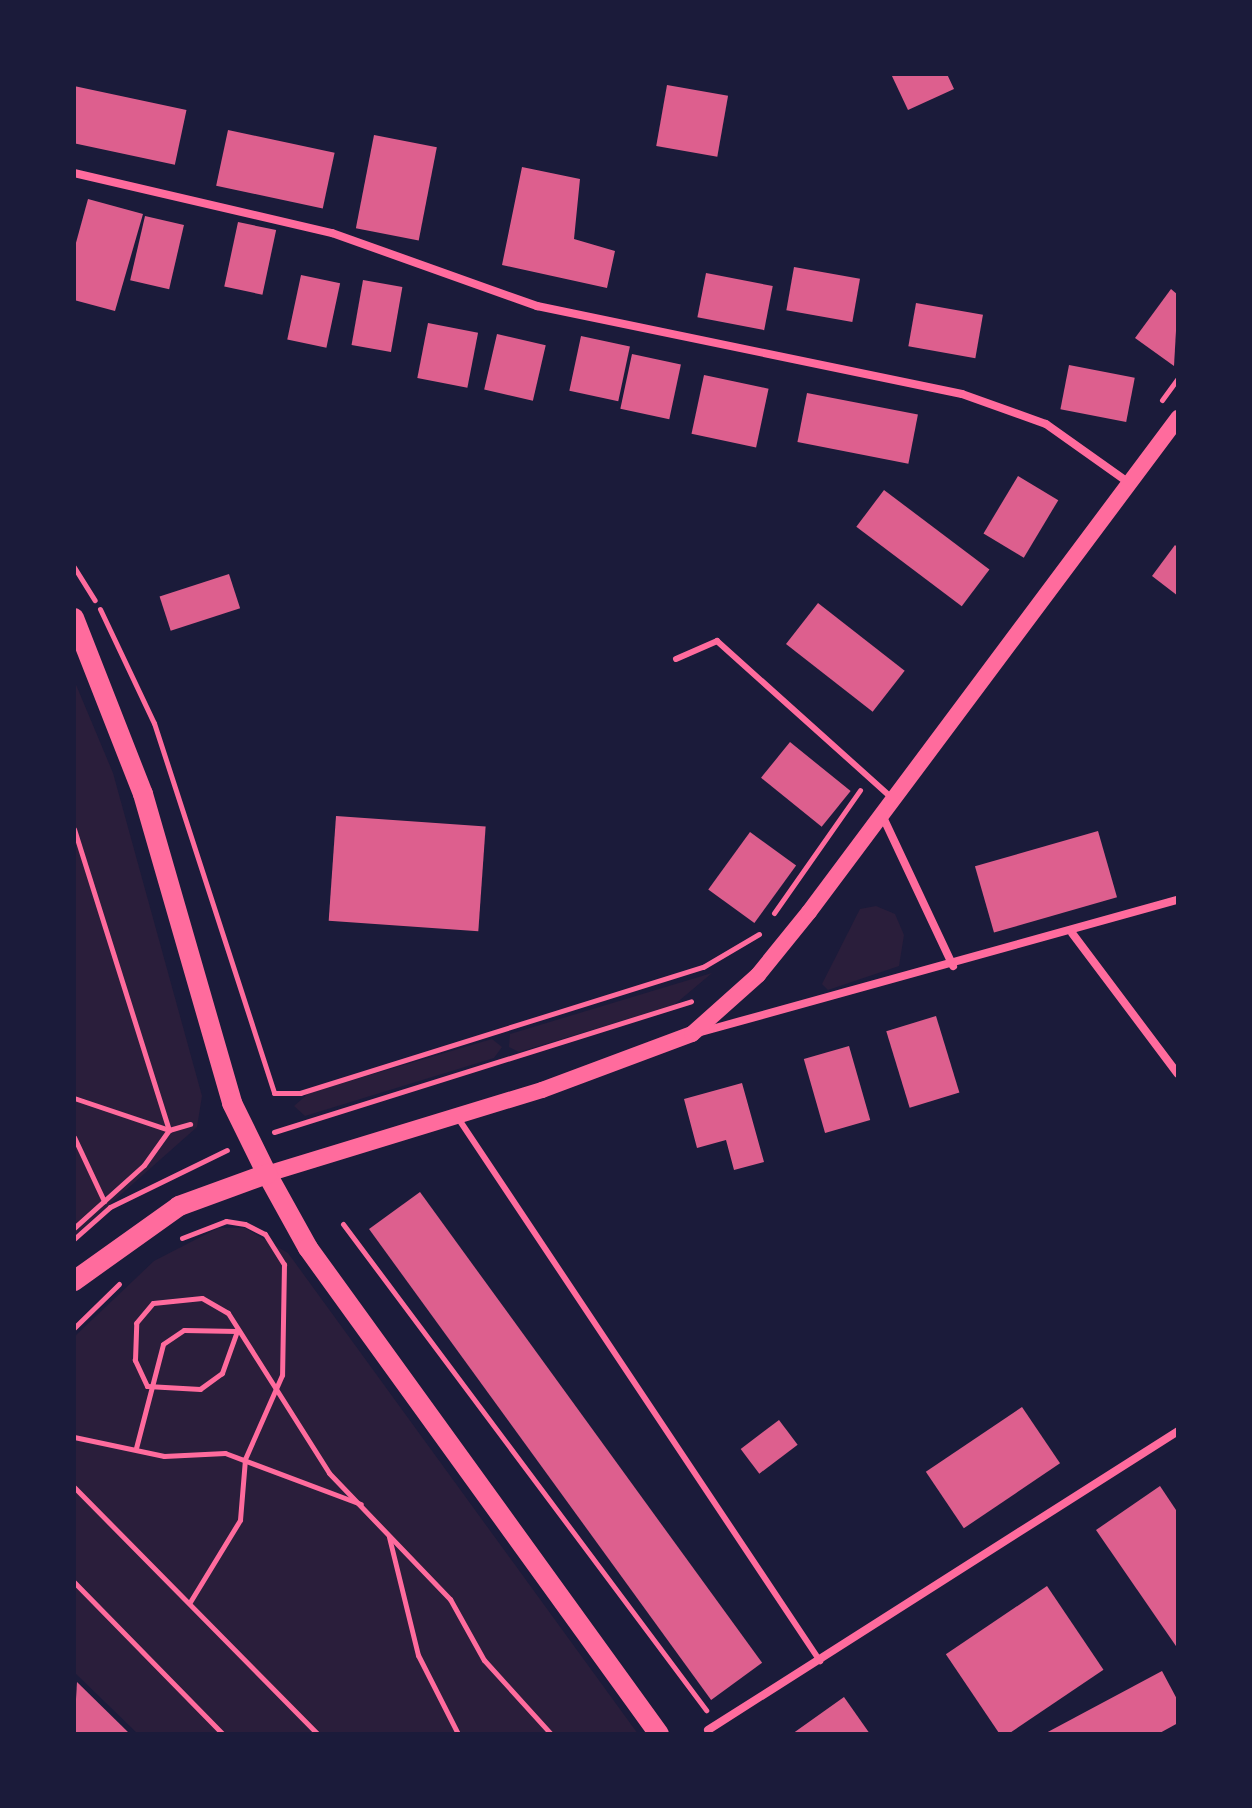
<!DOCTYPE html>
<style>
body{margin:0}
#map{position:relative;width:1252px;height:1808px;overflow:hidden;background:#1b1b3a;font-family:"Fira Sans",sans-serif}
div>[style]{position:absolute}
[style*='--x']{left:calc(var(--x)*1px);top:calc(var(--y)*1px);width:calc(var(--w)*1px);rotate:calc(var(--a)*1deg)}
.green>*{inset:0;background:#2a1e3b}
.building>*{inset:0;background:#dd5f8e;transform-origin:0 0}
.path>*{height:5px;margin:-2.5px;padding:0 2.5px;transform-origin:2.5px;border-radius:2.5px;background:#ff6b9d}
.service>*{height:6px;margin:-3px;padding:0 3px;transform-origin:3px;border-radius:3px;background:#ff6b9d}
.minor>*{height:8px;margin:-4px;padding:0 4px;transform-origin:4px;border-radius:4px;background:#ff6b9d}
.secondary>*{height:16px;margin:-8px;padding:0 8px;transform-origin:8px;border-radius:8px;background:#ff6b9d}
.primary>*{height:20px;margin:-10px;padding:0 10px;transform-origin:10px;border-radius:10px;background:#ff6b9d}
span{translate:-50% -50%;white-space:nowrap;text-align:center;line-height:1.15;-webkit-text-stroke:8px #1b1b3a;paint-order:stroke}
.frame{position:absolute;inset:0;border:76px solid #1b1b3a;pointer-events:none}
</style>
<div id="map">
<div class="green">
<i style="clip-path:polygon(74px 680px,113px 773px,202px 1096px,197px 1127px,74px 1236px)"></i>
<i style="clip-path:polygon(876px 906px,895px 914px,904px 935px,899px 966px,828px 990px,822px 984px,860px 909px)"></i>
<i style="clip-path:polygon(712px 973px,674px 1005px,519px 1052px,509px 1047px,510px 1034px)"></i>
<i style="clip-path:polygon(492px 1039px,502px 1047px,494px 1058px,305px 1116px,294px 1106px,309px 1093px)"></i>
<i style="clip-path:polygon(218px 1228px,245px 1228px,288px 1253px,638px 1734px,138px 1734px,74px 1672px,74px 1337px,154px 1261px)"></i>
</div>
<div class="building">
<i style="clip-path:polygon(891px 74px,947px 74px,954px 89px,908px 110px)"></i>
<i style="left:667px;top:85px;width:62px;height:62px;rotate:10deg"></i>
<i style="left:74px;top:86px;width:115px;height:56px;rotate:12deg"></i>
<i style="left:228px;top:130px;width:109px;height:57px;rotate:12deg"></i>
<i style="left:374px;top:135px;width:64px;height:95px;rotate:11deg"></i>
<i style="clip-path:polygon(522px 167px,580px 179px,574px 239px,615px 251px,607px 288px,502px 265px)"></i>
<i style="clip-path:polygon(88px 199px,143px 214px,115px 311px,74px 300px,74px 250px)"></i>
<i style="left:145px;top:216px;width:40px;height:66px;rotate:13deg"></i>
<i style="left:238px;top:222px;width:39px;height:66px;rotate:12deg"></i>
<i style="left:794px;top:267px;width:67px;height:44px;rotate:10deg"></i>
<i style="left:706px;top:273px;width:68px;height:45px;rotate:11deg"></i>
<i style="left:301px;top:275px;width:40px;height:66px;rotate:12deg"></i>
<i style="left:363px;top:280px;width:40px;height:66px;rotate:10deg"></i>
<i style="clip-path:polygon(1171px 289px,1178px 295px,1174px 366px,1135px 338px)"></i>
<i style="left:916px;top:303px;width:68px;height:44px;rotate:10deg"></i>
<i style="left:428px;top:323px;width:51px;height:56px;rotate:11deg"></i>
<i style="left:497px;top:334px;width:50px;height:57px;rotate:13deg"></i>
<i style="left:581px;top:336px;width:50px;height:56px;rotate:12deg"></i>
<i style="left:632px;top:354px;width:50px;height:56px;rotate:12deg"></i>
<i style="left:1069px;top:365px;width:67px;height:45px;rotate:11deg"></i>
<i style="left:704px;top:375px;width:66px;height:60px;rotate:12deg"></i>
<i style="left:807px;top:393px;width:113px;height:50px;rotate:11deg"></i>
<i style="left:1018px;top:476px;width:47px;height:67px;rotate:31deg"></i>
<i style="left:884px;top:490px;width:132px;height:46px;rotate:37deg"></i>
<i style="clip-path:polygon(1175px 545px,1178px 548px,1178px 596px,1152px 576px)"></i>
<i style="left:229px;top:574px;width:36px;height:73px;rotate:72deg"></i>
<i style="left:818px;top:603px;width:110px;height:52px;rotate:38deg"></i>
<i style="left:790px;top:742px;width:78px;height:46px;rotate:39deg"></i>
<i style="left:336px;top:816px;width:150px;height:105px;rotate:4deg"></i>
<i style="left:1098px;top:831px;width:69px;height:128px;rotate:74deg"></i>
<i style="left:750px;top:832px;width:57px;height:71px;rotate:36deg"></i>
<i style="left:936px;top:1016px;width:80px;height:52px;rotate:73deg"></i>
<i style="left:849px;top:1046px;width:77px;height:47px;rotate:74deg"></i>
<i style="clip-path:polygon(742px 1083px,764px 1162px,734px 1170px,726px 1140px,697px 1148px,684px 1099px)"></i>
<i style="left:420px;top:1192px;width:582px;height:63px;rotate:54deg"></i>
<i style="left:1022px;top:1407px;width:68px;height:116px;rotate:56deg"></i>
<i style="left:779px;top:1420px;width:31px;height:48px;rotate:53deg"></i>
<i style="clip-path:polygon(1160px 1486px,1178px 1513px,1178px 1649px,1096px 1530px)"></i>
<i style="left:1047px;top:1586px;width:101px;height:122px;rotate:56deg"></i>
<i style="clip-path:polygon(1162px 1671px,1178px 1701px,1178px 1723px,1158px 1734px,1044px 1734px)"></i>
<i style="clip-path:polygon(77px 1682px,130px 1734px,74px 1734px)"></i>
<i style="clip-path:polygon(844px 1697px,870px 1734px,792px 1734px)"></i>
</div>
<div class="path">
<i style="--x:1162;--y:400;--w:27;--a:-54"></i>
<i style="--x:74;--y:567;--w:39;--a:58"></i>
<i style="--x:100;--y:609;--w:126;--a:64.7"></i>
<i style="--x:154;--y:723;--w:389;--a:72"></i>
<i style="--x:274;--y:1093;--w:26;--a:0"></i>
<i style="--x:300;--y:1093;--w:422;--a:-17.4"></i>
<i style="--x:703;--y:967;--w:65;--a:-30.5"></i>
<i style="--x:74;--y:829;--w:316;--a:72.5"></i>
<i style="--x:169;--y:1130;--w:22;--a:-16"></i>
<i style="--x:774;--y:913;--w:150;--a:-55"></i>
<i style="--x:74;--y:1098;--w:100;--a:18.6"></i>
<i style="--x:169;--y:1130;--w:43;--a:125.5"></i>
<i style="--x:144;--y:1165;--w:94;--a:138"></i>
<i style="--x:274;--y:1132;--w:437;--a:-17.4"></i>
<i style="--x:74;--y:1137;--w:71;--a:64.9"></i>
<i style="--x:343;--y:1224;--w:607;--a:53.24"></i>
<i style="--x:182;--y:1238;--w:47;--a:-21.1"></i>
<i style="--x:226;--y:1221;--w:19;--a:9"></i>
<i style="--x:245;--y:1224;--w:22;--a:27"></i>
<i style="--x:265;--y:1234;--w:36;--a:58"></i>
<i style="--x:284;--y:1264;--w:111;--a:91"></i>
<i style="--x:282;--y:1375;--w:92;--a:113.8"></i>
<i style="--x:245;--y:1459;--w:61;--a:94.7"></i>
<i style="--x:240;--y:1520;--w:96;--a:121.4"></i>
<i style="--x:74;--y:1239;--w:48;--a:-41.6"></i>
<i style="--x:110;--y:1207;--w:130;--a:-26"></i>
<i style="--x:74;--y:1328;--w:63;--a:-44.4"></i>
<i style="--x:237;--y:1331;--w:45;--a:109.7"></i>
<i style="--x:222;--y:1373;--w:27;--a:144"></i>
<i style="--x:200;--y:1389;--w:53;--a:-176.8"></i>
<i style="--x:147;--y:1386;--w:29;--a:-115"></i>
<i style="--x:135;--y:1360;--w:37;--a:-88"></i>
<i style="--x:136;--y:1323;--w:26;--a:-50"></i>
<i style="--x:153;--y:1303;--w:49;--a:-5.8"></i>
<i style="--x:202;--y:1298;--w:30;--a:30"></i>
<i style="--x:228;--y:1313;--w:189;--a:57.7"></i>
<i style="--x:329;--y:1473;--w:175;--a:46.2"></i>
<i style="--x:450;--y:1599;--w:70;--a:60.9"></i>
<i style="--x:484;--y:1660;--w:100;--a:47.8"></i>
<i style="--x:74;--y:1437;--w:92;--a:11.9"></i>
<i style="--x:164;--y:1456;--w:61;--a:-2.8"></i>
<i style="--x:225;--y:1453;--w:145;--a:20.6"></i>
<i style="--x:136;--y:1448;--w:107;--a:-75.4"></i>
<i style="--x:163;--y:1344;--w:25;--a:-34"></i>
<i style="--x:184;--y:1330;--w:53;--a:1.1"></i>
<i style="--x:74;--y:1487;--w:347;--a:45.4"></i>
<i style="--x:389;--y:1537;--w:122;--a:76.2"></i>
<i style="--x:418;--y:1655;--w:89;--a:63.1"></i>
<i style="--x:74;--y:1582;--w:213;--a:45.6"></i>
</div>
<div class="service">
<i style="--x:676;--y:659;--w:45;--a:-23.7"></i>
<i style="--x:717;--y:641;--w:235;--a:41.9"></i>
<i style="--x:458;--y:1118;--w:653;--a:56.31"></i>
</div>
<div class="minor">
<i style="--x:74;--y:173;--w:265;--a:13.1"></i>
<i style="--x:332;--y:233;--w:218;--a:19.6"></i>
<i style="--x:537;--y:306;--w:434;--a:11.7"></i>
<i style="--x:962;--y:394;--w:89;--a:19.7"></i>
<i style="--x:1046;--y:424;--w:102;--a:35.4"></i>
<i style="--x:882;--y:815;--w:167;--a:64.8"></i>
<i style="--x:1072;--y:933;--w:176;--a:53.1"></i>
<i style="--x:701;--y:1032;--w:495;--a:-15.5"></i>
<i style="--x:708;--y:1730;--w:557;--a:-32.46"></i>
</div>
<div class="secondary">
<i style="--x:267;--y:1174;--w:288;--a:-17"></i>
<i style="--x:542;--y:1090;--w:160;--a:-20.5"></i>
<i style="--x:692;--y:1034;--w:89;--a:-41.8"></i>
<i style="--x:758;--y:975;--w:81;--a:-51"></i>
<i style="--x:809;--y:912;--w:617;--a:-53.24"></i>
</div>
<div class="primary">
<i style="--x:74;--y:618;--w:189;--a:68.6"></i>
<i style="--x:143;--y:794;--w:322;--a:73.9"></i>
<i style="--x:232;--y:1103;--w:79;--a:63.8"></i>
<i style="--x:267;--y:1174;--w:85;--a:61"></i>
<i style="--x:308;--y:1248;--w:599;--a:54.16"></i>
<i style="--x:74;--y:1281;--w:129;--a:-35.5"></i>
<i style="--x:179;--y:1206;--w:94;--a:-20"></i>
</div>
<div class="frame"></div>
</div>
